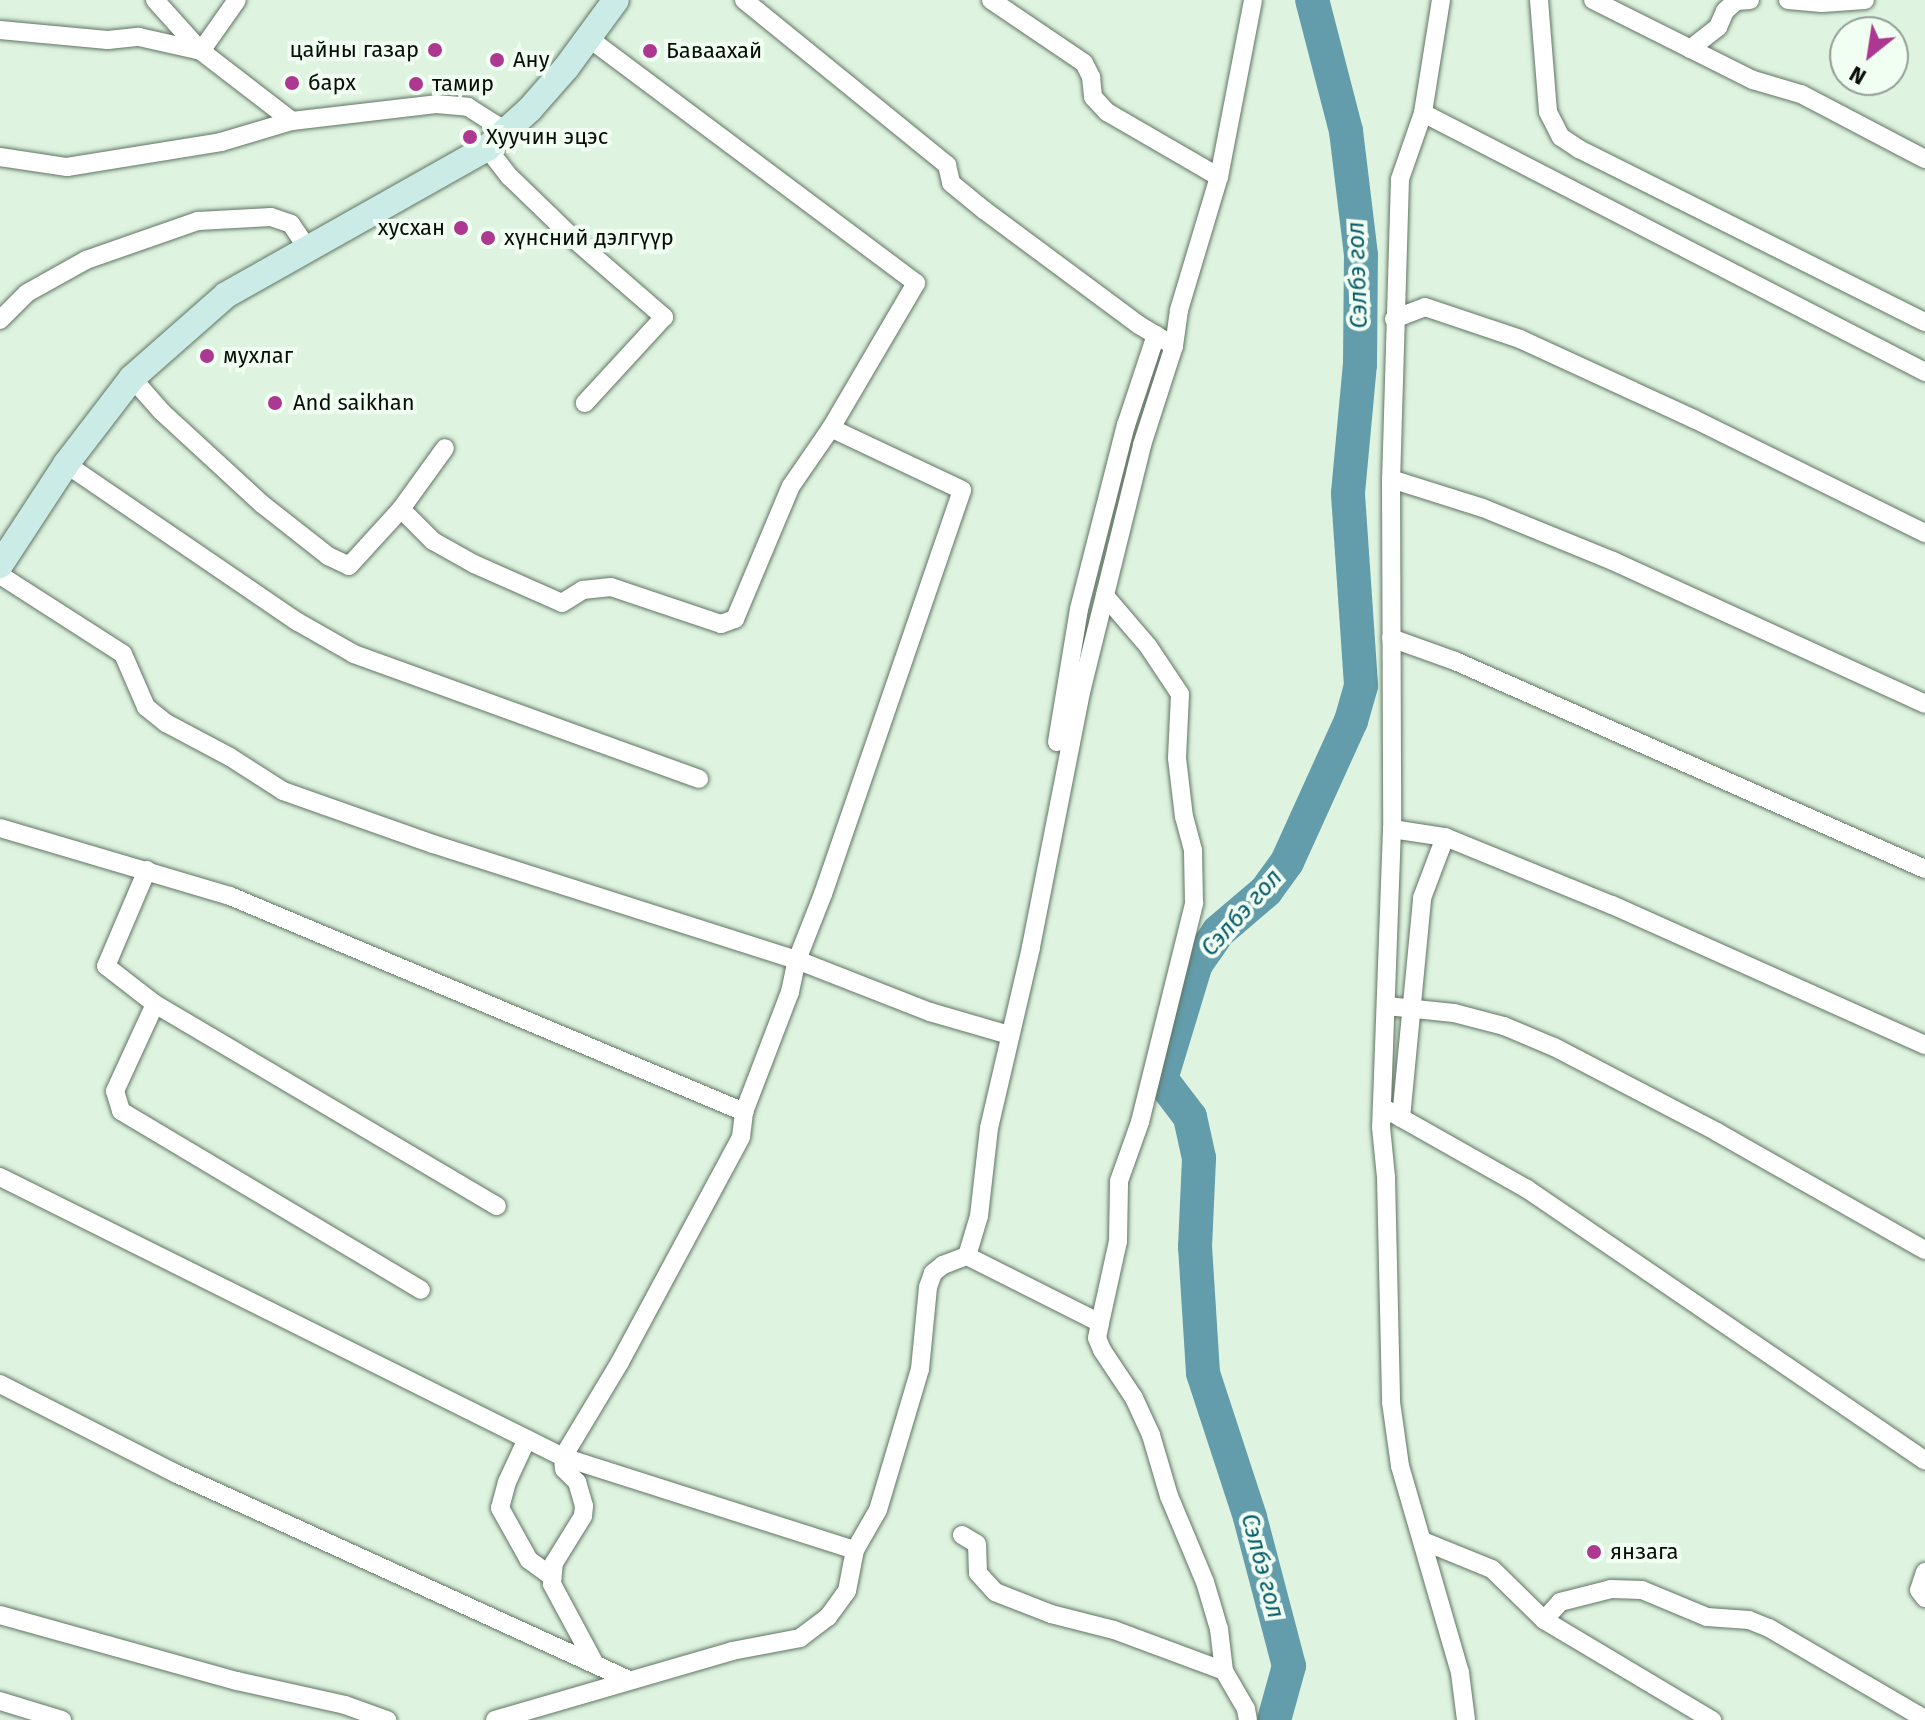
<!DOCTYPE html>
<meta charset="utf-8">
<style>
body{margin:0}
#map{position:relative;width:1925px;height:1720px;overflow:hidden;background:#def4e0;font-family:"Fira Sans",sans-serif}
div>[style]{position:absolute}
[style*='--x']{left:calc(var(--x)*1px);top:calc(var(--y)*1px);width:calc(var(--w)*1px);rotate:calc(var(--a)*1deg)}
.river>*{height:34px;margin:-17px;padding:0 17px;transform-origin:17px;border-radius:17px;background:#639caa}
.roads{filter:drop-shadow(0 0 2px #617463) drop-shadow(0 0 2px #617463)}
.street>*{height:18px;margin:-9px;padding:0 9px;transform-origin:9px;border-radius:9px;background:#fff}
.secondary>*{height:26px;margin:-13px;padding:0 13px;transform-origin:13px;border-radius:13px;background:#caebe6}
.dots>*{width:22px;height:22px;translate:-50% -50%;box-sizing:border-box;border:4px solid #f1fef2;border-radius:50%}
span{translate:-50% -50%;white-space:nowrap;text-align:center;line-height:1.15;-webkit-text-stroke:8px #f1fef2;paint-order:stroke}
.poi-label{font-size:22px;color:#070e08}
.right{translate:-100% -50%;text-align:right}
.left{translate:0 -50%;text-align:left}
.water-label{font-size:24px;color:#075b6b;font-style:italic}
.north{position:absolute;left:1829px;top:16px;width:80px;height:80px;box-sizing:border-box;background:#f1fef2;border:2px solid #939e94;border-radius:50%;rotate:210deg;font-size:22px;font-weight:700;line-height:32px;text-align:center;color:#070e08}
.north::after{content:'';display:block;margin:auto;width:28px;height:36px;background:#ac3891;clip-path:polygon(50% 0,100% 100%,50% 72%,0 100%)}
</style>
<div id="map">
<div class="river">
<i style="--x:1274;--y:1720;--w:56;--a:-74.5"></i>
<i style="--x:1289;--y:1666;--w:154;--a:-104.7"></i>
<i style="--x:1250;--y:1517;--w:151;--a:-108.1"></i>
<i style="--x:1203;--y:1373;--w:126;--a:-93.6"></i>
<i style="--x:1195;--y:1247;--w:89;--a:-87.4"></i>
<i style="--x:1199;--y:1158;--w:42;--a:-102.4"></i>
<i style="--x:1190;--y:1117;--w:48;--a:-127.3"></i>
<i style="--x:1161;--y:1079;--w:120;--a:-73.1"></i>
<i style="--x:1196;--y:964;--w:39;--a:-55"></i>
<i style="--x:1218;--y:932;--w:63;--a:-40.5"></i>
<i style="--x:1266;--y:891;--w:36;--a:-54"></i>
<i style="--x:1287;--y:862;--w:155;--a:-65.6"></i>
<i style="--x:1351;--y:721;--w:37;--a:-74"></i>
<i style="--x:1361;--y:685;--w:192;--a:-93.9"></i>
<i style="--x:1348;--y:493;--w:130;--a:-84.7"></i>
<i style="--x:1360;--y:364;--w:109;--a:-89.5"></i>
<i style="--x:1361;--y:255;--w:125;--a:-96.9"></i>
<i style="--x:1346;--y:131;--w:135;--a:-104.5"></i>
</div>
<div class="roads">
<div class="street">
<i style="--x:155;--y:0;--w:69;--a:48"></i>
<i style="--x:201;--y:51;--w:62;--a:-54.8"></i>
<i style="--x:744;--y:0;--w:262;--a:39.1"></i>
<i style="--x:947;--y:165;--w:18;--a:77"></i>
<i style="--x:951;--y:183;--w:43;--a:39.3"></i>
<i style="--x:984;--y:210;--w:193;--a:36.6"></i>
<i style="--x:1139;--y:325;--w:41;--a:31"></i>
<i style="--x:991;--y:0;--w:112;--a:34.1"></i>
<i style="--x:1084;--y:63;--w:16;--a:63"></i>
<i style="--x:1091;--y:77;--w:20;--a:84"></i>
<i style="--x:1093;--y:97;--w:21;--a:47"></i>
<i style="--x:1107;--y:112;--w:129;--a:30.1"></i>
<i style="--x:1441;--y:0;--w:114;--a:99.1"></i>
<i style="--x:1423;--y:113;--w:70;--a:109.2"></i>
<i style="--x:1400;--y:179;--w:300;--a:91.7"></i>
<i style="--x:1391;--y:479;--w:350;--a:89.8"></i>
<i style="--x:1392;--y:829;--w:54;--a:8.6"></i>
<i style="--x:1445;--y:837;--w:180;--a:22.2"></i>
<i style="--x:1612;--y:905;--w:343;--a:24.1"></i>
<i style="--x:1539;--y:0;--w:112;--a:85.4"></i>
<i style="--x:1548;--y:112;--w:28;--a:63"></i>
<i style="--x:1561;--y:137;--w:22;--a:34"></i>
<i style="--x:1579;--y:149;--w:387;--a:26.6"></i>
<i style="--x:1593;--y:0;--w:179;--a:26.6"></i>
<i style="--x:1753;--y:80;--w:50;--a:16.3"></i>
<i style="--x:1801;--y:94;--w:140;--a:27.7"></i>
<i style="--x:1788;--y:0;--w:34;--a:5"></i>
<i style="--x:1822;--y:3;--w:43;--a:-4"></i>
<i style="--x:0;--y:30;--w:108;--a:5.3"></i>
<i style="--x:108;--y:40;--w:31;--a:-6"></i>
<i style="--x:139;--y:37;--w:64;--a:12.7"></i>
<i style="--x:201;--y:51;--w:115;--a:37.6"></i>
<i style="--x:292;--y:121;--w:145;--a:-6.7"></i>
<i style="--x:436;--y:104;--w:32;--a:5"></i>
<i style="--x:468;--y:107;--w:45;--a:32.3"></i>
<i style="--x:1690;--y:49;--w:36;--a:-38"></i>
<i style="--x:1718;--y:27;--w:17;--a:-66"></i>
<i style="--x:1725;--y:11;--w:15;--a:-42"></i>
<i style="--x:1736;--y:1;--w:14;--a:-4"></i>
<i style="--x:1423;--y:113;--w:565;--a:27.29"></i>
<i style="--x:487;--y:148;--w:37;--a:52"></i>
<i style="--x:510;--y:177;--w:91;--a:44.1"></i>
<i style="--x:575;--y:240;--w:118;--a:40.9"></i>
<i style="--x:664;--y:317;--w:117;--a:132.6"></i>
<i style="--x:0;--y:157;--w:68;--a:8.5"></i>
<i style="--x:67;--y:167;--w:156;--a:-9.2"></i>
<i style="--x:221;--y:142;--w:74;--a:-16.5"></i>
<i style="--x:1394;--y:319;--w:33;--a:-21"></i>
<i style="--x:1425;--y:307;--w:100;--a:18.6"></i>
<i style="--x:1520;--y:339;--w:192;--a:24.7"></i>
<i style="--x:1694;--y:419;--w:258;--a:26.3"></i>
<i style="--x:0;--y:320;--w:38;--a:-45"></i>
<i style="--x:27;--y:293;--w:68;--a:-29.2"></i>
<i style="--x:86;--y:260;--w:119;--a:-19.2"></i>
<i style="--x:198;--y:221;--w:73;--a:-3.1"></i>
<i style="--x:271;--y:217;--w:21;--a:19"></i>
<i style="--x:291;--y:224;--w:30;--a:56"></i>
<i style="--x:132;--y:378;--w:45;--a:48.6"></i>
<i style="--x:162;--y:412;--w:136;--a:42.6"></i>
<i style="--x:262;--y:504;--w:84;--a:38.2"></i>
<i style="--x:328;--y:556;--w:23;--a:25"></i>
<i style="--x:349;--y:566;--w:77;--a:-47.6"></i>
<i style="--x:401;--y:509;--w:75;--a:-54.2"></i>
<i style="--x:66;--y:464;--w:281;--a:34.3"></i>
<i style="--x:298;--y:622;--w:64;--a:29.7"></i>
<i style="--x:354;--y:654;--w:367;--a:19.9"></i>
<i style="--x:1391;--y:479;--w:96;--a:17.5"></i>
<i style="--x:1483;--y:508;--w:140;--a:22.2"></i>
<i style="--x:1613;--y:561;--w:343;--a:24.6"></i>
<i style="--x:401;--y:509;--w:45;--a:45"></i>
<i style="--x:433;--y:541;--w:47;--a:29.3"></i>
<i style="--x:474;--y:564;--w:96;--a:23.9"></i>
<i style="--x:562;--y:603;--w:25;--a:-32"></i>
<i style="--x:583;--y:590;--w:28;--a:-6"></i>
<i style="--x:611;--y:587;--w:116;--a:18.6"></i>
<i style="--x:721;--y:624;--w:15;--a:-20"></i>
<i style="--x:735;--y:619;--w:144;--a:-67.2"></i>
<i style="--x:791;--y:486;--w:70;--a:-55.4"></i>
<i style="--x:831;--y:428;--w:168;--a:-59.6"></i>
<i style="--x:916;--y:283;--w:409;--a:-143.2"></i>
<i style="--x:0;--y:575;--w:146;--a:32.7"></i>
<i style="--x:123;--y:654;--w:58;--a:66.5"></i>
<i style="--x:146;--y:707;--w:26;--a:39"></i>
<i style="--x:166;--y:723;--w:72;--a:28"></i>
<i style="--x:230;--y:757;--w:63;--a:32.7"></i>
<i style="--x:283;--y:791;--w:159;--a:19.5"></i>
<i style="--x:433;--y:844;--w:382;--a:17.7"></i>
<i style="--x:797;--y:960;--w:143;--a:21.4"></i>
<i style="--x:930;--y:1012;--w:82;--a:16.2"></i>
<i style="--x:1391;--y:638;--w:68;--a:19.8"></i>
<i style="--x:1455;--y:661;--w:514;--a:23.87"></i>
<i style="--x:1057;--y:742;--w:135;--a:-80.6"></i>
<i style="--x:1079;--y:609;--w:190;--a:-75.7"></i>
<i style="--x:1126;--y:425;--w:95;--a:-71.6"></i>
<i style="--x:0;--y:828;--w:240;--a:16.5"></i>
<i style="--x:230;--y:896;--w:558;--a:22.79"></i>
<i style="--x:1392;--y:829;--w:298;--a:92.1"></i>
<i style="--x:1381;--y:1127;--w:50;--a:84.3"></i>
<i style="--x:1386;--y:1177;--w:225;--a:88.7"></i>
<i style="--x:1391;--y:1402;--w:65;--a:82"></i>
<i style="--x:1400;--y:1466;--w:216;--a:73.8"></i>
<i style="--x:1460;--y:1673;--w:47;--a:82.7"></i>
<i style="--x:147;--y:870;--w:104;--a:113.1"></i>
<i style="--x:106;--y:966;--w:62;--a:37.8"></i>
<i style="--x:155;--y:1004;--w:397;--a:30.6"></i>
<i style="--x:155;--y:1004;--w:96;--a:114.7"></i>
<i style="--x:115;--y:1091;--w:21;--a:73"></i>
<i style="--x:121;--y:1111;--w:349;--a:30.8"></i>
<i style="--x:1387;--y:1006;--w:67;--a:6"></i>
<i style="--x:1454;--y:1013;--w:52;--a:14.6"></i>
<i style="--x:1504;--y:1026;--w:54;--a:22.8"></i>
<i style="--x:1554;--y:1047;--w:184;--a:27.5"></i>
<i style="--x:1717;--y:1132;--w:239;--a:29.6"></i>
<i style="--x:1382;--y:1107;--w:167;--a:29.5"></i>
<i style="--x:1527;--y:1189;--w:482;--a:34.3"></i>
<i style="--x:1401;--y:1118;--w:221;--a:-84.5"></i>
<i style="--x:1422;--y:898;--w:65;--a:-69.3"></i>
<i style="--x:0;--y:1177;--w:629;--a:26.44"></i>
<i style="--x:563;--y:1457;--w:306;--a:17.7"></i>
<i style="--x:967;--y:1256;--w:149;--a:26.7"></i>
<i style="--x:1100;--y:1323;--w:84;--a:-77.6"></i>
<i style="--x:1118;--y:1241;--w:60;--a:-89"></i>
<i style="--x:1119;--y:1181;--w:63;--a:-70.4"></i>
<i style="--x:1140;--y:1122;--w:226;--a:-76.1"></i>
<i style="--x:1194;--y:903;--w:53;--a:-91.1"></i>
<i style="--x:1193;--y:850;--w:34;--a:-105"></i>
<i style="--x:1184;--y:817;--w:59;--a:-96.8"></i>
<i style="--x:1177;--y:758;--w:64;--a:-87.3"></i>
<i style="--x:1180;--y:694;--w:58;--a:-123.7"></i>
<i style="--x:1148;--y:646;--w:66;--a:-130.7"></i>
<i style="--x:1100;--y:1323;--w:15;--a:101"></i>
<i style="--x:1097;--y:1338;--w:13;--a:67"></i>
<i style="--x:1102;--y:1350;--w:58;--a:56.3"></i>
<i style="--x:1134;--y:1398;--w:41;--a:65.3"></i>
<i style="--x:1151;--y:1435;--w:64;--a:73.6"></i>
<i style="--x:1169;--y:1496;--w:93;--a:67.3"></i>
<i style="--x:1205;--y:1582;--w:49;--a:73.4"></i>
<i style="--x:1219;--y:1629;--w:42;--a:83.2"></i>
<i style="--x:1224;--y:1671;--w:44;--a:59.9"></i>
<i style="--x:1246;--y:1709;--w:11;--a:80"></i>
<i style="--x:0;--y:1384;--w:199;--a:27"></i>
<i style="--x:177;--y:1474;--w:497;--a:24.5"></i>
<i style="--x:527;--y:1439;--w:47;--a:114.9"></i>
<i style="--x:507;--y:1482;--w:27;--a:105"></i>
<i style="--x:500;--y:1508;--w:60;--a:60.9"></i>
<i style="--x:529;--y:1560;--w:27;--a:36"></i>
<i style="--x:962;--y:1535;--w:17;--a:31"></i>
<i style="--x:977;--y:1544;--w:29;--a:88"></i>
<i style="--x:978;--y:1573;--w:25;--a:48"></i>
<i style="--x:995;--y:1592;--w:60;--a:21.4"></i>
<i style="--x:1051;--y:1614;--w:65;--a:14.3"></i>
<i style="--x:1114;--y:1630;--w:117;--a:20.4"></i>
<i style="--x:1423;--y:1541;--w:74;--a:22.1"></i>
<i style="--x:1492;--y:1569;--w:73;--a:44.4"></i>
<i style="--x:1544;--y:1620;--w:196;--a:30.8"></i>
<i style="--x:1925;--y:1572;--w:19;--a:108"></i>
<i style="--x:1919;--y:1590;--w:10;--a:53"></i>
<i style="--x:0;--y:1615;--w:246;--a:15.6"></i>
<i style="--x:237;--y:1681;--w:111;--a:12.5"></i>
<i style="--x:345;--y:1705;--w:45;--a:19.7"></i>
<i style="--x:1544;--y:1620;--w:24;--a:-48"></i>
<i style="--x:1560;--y:1602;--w:53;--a:-14.3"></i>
<i style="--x:1611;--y:1589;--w:31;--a:2"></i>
<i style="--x:1642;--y:1590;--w:70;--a:22.6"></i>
<i style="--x:1707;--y:1617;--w:42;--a:4.1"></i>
<i style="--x:1749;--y:1620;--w:22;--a:22"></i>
<i style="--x:1769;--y:1628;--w:181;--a:30.3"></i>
<i style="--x:595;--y:1664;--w:91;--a:-118.3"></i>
<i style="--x:552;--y:1584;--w:21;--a:-85"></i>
<i style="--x:554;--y:1563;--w:55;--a:-58.3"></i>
<i style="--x:583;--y:1516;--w:10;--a:-84"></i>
<i style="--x:584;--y:1506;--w:25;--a:-106"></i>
<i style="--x:577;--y:1482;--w:18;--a:-135"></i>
<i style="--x:564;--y:1469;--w:12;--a:-95"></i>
<i style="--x:563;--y:1457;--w:111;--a:-59"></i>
<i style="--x:620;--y:1362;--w:255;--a:-61.7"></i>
<i style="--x:741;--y:1137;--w:25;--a:-83"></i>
<i style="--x:744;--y:1112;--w:129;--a:-69"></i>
<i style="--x:790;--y:992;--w:33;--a:-78"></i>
<i style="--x:797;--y:960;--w:71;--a:-68.5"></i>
<i style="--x:823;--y:894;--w:427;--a:-71"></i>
<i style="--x:962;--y:490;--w:145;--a:-154.7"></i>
<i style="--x:0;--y:1701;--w:65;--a:17"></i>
<i style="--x:495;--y:1720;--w:247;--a:-16.2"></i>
<i style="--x:732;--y:1651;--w:69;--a:-10.8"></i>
<i style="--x:800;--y:1638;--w:35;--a:-37"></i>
<i style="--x:828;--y:1617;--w:32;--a:-54"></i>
<i style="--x:847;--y:1591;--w:42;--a:-79"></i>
<i style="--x:855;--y:1550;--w:46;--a:-60.1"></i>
<i style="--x:878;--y:1510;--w:147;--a:-73.4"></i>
<i style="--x:920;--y:1369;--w:82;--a:-84.4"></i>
<i style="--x:928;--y:1287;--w:15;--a:-70"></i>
<i style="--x:933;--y:1273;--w:13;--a:-39"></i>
<i style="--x:943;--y:1265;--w:26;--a:-21"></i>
<i style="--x:967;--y:1256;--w:42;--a:-73.3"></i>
<i style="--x:979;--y:1216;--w:89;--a:-83.5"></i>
<i style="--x:989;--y:1128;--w:186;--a:-76.9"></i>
<i style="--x:1031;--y:947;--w:260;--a:-78.9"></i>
<i style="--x:1081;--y:692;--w:254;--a:-76.1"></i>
<i style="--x:1142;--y:445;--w:104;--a:-72.1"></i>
<i style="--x:1174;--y:346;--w:36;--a:-82"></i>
<i style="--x:1179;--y:310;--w:139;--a:-73.3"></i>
<i style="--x:1219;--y:177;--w:180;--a:-79.1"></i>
</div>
<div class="secondary">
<i style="--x:0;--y:565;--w:121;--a:-56.8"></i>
<i style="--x:66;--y:464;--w:108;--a:-52.5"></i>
<i style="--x:132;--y:378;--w:125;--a:-41.4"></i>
<i style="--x:226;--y:295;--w:300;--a:-29.4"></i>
<i style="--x:487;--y:148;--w:58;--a:-42.2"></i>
<i style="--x:530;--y:109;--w:55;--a:-48.7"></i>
<i style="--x:566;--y:68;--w:84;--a:-53.7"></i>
</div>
</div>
<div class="dots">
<i style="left:435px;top:50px;background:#ac3891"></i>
<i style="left:650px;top:51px;background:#ac3891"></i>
<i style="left:497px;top:60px;background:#ac3891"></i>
<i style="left:292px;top:83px;background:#ac3891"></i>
<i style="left:416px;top:84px;background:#ac3891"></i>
<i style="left:470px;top:137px;background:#ac3891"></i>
<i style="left:461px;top:228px;background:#ac3891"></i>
<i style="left:488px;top:238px;background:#ac3891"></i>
<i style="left:207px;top:356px;background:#ac3891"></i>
<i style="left:275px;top:403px;background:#ac3891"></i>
<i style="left:1594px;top:1552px;background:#ac3891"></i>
</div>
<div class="poi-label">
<span class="right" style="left:419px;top:50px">цайны газар</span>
<span class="left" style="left:666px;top:51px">Баваахай</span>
<span class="left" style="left:513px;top:60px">Ану</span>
<span class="left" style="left:308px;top:83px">барх</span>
<span class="left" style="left:432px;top:84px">тамир</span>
<span class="left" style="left:486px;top:137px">Хуучин эцэс</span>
<span class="right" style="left:445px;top:228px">хусхан</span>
<span class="left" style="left:504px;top:238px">хүнсний дэлгүүр</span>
<span class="left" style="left:223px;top:356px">мухлаг</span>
<span class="left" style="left:293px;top:403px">And saikhan</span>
<span class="left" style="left:1610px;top:1552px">янзага</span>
</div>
<div class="water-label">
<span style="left:1358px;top:275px;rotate:-92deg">Сэлбэ гол</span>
<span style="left:1242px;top:913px;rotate:-48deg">Сэлбэ гол</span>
<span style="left:1262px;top:1566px;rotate:75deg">Сэлбэ гол</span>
</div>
<div class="north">N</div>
</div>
